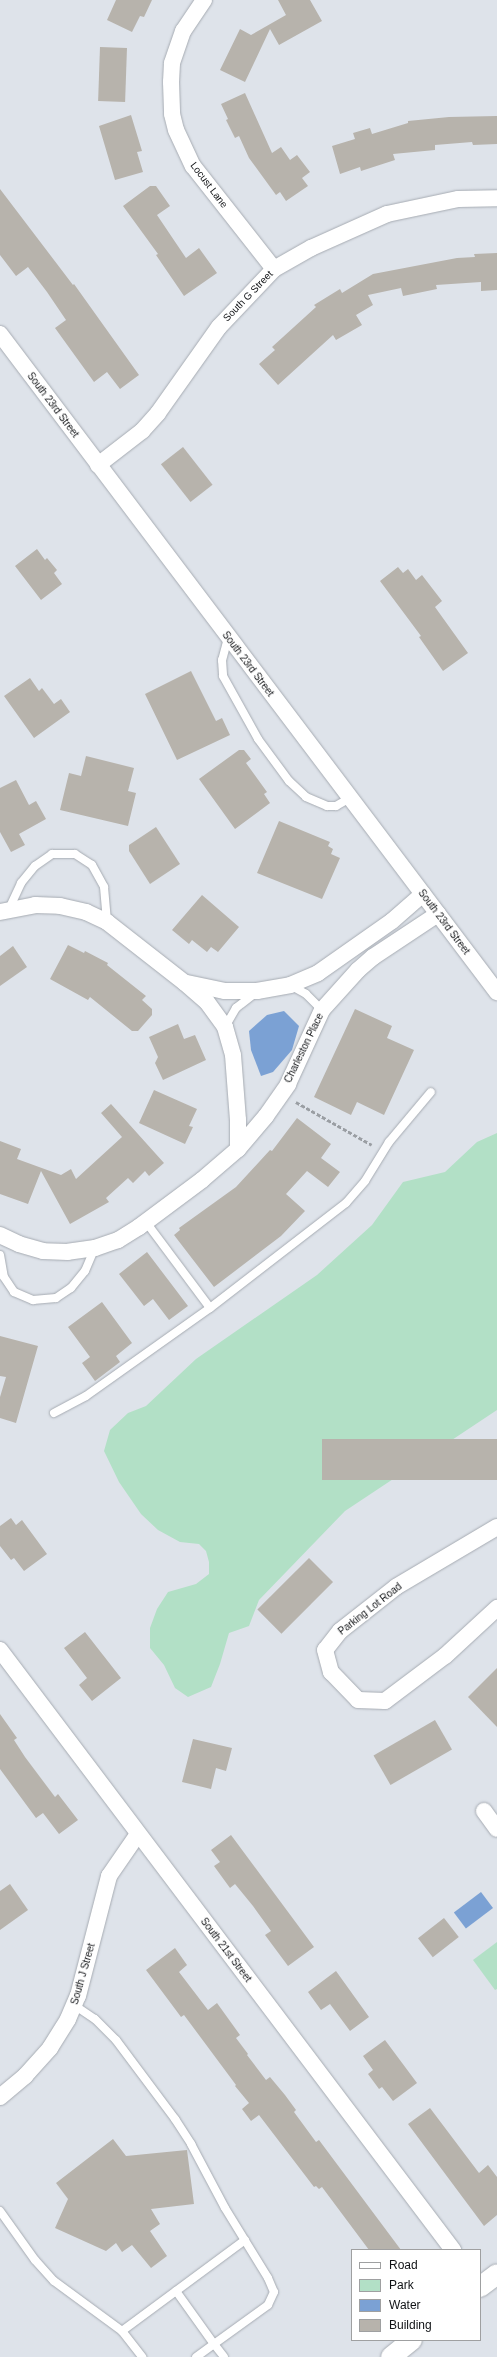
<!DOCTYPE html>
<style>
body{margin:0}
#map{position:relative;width:497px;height:2357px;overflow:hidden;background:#dee3ea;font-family:Arial,sans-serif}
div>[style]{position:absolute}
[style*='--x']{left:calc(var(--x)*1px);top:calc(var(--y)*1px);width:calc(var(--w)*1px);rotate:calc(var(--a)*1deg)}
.green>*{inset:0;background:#b2e0c6}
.water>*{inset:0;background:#7ba1d4;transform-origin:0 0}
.building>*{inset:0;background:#b7b3ac;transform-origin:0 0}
.path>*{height:2.5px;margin-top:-1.25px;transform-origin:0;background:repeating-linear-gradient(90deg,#9a9ea3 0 4px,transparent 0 6px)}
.roads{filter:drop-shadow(0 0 1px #a6abb2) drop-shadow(0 0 1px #a6abb2)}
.service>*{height:8px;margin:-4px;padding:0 4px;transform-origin:4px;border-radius:4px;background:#fff}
.minor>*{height:16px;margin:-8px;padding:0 8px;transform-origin:8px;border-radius:8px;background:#fff}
.tertiary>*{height:20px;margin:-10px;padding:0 10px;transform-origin:10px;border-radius:10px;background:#fff}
span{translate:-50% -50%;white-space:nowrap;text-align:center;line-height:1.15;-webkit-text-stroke:3.5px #fff;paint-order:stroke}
.street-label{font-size:10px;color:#101215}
.legend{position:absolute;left:351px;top:2249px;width:130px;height:92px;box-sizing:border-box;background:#fff;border:1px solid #9fa0a1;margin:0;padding:5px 7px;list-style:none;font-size:12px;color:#101215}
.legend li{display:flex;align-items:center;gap:8px;height:20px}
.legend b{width:20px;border:1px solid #9fa0a1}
</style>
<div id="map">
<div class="green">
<i style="clip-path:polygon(497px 1133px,497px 1410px,345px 1511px,259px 1600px,249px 1626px,229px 1633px,220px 1664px,211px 1687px,188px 1697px,175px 1688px,164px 1665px,150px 1648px,150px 1628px,157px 1609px,168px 1592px,196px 1584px,209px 1574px,209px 1562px,206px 1551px,199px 1544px,180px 1542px,158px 1530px,141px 1514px,119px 1482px,104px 1451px,110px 1430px,128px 1413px,146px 1406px,196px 1359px,317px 1275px,372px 1225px,403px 1182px,445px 1172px,477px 1142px)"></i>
<i style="clip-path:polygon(497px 1942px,497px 1989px,495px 1990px,473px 1960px)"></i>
</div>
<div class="water">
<i style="clip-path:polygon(284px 1011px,299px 1026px,292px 1050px,273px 1072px,261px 1076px,251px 1050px,249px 1031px,267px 1015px)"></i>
<i style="left:481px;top:1892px;width:20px;height:34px;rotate:53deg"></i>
</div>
<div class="building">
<i style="clip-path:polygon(116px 0,152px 0,144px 17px,140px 16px,132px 32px,107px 20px)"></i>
<i style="clip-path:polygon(278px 0,310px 0,322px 21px,279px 45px,270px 29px,245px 82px,220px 70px,240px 29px,251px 35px,286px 15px)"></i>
<i style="left:100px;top:47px;width:27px;height:54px;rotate:2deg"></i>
<i style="clip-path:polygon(245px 93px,272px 153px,281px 147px,290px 160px,297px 155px,310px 172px,302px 178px,308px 186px,286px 201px,280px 192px,276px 195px,249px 158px,239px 136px,235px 138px,226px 120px,228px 119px,221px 104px)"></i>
<i style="clip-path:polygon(131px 115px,142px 151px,137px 152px,143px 172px,115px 180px,99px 126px)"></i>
<i style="clip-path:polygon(497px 116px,497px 144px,473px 145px,472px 142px,435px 145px,435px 150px,393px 154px,395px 160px,361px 171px,360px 167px,340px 174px,332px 146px,355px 139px,353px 133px,370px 128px,372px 134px,408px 123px,408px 121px,449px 117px)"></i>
<i style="clip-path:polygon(150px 186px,156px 186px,170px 206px,157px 215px,186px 258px,199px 248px,217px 273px,184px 296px,156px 255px,158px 254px,123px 206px)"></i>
<i style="clip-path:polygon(0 189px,73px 285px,74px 284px,139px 375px,120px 389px,107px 372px,94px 382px,55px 328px,66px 320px,47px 292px,28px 267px,16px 276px,0 255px)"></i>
<i style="clip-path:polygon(497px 253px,497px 290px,481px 291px,481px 282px,436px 285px,437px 289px,403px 296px,401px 288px,368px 295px,373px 305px,356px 315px,362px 325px,336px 340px,333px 335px,278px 385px,259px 364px,275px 350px,272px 347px,316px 307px,314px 305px,340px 289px,342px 293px,373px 274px,457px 258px,475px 257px,474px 254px)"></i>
<i style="left:183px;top:447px;width:48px;height:28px;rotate:52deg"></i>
<i style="clip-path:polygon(37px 549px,45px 560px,47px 558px,57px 570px,54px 573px,62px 584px,41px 600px,15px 566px)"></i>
<i style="clip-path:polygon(398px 567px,403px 573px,408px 569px,416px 580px,422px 575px,442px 601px,435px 607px,468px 653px,443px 671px,419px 637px,421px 636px,380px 581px)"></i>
<i style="clip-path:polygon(191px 671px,216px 721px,222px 718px,230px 735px,177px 760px,145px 694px)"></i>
<i style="clip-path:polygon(30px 678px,39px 691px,42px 688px,54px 704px,61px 699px,70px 712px,34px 738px,4px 696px)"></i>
<i style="clip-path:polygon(239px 750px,244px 750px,251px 759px,246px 763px,267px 792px,264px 794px,270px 803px,235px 829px,199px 779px)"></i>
<i style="clip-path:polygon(86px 756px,134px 768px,128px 791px,136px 793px,128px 826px,60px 810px,69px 773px,81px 776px)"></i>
<i style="clip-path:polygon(16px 780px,29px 805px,36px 801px,46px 819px,19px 834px,25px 845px,11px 852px,0 832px,0 788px)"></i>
<i style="clip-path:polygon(279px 821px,330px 842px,328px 846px,333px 849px,331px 854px,340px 858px,322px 899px,257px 873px)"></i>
<i style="clip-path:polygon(156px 827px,180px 864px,150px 884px,129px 851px,129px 845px)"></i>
<i style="clip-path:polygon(202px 895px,239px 927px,218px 952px,211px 947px,207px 952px,192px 940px,189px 944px,172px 930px)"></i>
<i style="clip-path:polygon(68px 945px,84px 953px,85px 951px,108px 963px,107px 965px,146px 996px,142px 1000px,152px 1009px,152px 1015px,138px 1031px,132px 1031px,90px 997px,88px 1000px,50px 979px)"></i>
<i style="clip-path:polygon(13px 946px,27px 967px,0 986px,0 956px)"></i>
<i style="clip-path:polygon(355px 1009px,392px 1026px,387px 1038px,414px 1050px,384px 1115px,357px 1102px,351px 1115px,314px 1097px)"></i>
<i style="clip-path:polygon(178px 1024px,184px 1039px,195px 1035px,206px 1060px,163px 1080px,155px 1063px,158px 1057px,149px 1037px)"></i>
<i style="clip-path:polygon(154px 1090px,197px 1109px,189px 1126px,193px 1127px,185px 1144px,139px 1123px)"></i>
<i style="clip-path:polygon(111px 1104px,164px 1163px,149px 1176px,145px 1171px,133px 1183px,128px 1178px,106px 1198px,109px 1202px,70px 1224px,41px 1171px,28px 1204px,0 1194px,0 1141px,21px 1149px,17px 1159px,61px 1175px,71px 1169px,76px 1179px,122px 1137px,101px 1113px)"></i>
<i style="clip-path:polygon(297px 1118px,331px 1144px,321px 1158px,340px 1172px,328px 1187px,307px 1171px,286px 1194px,305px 1211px,281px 1236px,214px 1287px,174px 1235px,180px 1230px,179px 1228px,236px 1187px,270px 1150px,272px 1151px)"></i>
<i style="clip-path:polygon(147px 1252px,188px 1306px,169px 1320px,153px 1299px,144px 1306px,119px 1274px)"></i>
<i style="clip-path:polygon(102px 1302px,132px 1343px,116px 1356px,120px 1362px,95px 1381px,82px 1363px,90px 1357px,68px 1327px)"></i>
<i style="clip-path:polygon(0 1336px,38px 1346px,16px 1423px,0 1418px,0 1397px,6px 1377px,0 1376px)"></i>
<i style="left:497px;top:1439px;width:41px;height:175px;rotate:90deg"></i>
<i style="clip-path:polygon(11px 1518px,16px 1525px,22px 1520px,47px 1554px,24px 1571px,14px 1558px,11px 1560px,0 1546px,0 1526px)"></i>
<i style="left:309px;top:1558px;width:34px;height:73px;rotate:45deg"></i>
<i style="clip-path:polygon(85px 1632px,121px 1678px,92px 1701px,79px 1685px,87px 1678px,64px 1648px)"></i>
<i style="clip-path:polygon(497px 1668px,497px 1727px,468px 1697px)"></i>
<i style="clip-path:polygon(0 1714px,17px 1738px,14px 1740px,25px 1757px,55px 1797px,58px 1794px,78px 1820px,59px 1834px,43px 1813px,36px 1818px,0 1769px)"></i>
<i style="left:435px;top:1720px;width:34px;height:71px;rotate:60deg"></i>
<i style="clip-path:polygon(193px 1739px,232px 1748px,226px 1771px,216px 1768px,211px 1789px,182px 1782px)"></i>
<i style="clip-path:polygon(231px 1835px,314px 1947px,288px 1966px,265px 1935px,271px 1931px,253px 1906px,235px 1884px,230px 1888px,214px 1866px,220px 1862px,211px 1850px)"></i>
<i style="clip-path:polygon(10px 1884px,28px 1910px,0 1930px,0 1891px)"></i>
<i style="left:444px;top:1918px;width:24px;height:33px;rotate:52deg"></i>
<i style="clip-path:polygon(175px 1948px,187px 1965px,179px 1972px,208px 2010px,217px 2003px,240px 2035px,236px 2038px,248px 2054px,247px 2055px,266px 2080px,270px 2077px,285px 2095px,296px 2110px,294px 2112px,316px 2142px,319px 2140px,401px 2250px,369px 2250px,322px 2187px,319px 2189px,316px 2186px,314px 2187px,259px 2115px,251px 2121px,242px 2109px,249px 2103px,235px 2086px,236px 2085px,184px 2015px,181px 2017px,146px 1970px)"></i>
<i style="clip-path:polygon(336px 1971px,369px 2017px,350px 2031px,330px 2004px,321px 2010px,308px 1992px)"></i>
<i style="clip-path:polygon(385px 2040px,417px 2083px,393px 2101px,382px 2087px,379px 2089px,368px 2074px,373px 2070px,363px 2056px)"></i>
<i style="clip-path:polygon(430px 2108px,479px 2173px,488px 2165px,497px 2177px,497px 2215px,484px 2226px,408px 2124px)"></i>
<i style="clip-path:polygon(113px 2139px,126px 2156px,187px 2150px,194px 2204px,151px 2209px,160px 2224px,150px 2231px,167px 2256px,151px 2268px,132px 2245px,122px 2252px,116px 2243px,106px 2251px,55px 2228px,68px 2199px,56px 2183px)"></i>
</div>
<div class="path">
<i style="--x:296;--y:1102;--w:87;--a:29.5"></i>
</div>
<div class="roads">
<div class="service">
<i style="--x:228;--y:638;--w:23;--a:105"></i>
<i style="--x:222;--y:660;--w:16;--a:86"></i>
<i style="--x:223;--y:676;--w:72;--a:60.9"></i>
<i style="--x:258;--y:739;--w:52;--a:53.6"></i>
<i style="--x:289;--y:781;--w:23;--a:43"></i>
<i style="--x:306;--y:797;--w:23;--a:23"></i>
<i style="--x:327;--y:806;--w:9;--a:0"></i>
<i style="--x:336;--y:806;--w:16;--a:-30"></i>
<i style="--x:9;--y:909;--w:29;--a:-65"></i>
<i style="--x:21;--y:883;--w:22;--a:-51"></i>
<i style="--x:35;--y:866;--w:21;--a:-35"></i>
<i style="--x:52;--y:854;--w:23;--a:0"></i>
<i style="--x:75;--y:854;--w:20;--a:33"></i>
<i style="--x:92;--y:865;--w:25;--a:61"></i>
<i style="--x:104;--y:887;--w:35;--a:85"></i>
<i style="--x:290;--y:985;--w:18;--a:29"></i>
<i style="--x:306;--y:994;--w:23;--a:45"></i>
<i style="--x:225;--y:1027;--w:22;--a:-60"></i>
<i style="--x:236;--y:1008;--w:24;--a:-38"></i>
<i style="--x:146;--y:1222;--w:107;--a:53.3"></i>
<i style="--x:0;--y:1255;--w:22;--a:80"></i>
<i style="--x:4;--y:1277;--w:18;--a:56"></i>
<i style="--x:14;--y:1292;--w:21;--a:23"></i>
<i style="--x:33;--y:1300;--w:23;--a:-5"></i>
<i style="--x:56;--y:1298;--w:18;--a:-34"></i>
<i style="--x:71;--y:1288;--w:22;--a:-51"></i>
<i style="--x:85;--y:1271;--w:25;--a:-67"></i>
<i style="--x:54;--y:1413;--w:36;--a:-28"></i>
<i style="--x:86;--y:1396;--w:152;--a:-35.4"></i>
<i style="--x:210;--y:1308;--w:172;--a:-37.7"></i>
<i style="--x:346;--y:1203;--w:29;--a:-49"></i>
<i style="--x:365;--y:1181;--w:46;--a:-58.4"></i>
<i style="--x:389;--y:1142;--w:65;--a:-50"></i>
<i style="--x:74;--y:2005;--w:25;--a:34"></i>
<i style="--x:95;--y:2019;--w:30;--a:45"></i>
<i style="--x:116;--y:2040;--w:99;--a:53.2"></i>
<i style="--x:175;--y:2119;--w:30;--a:57"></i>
<i style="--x:191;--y:2144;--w:72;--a:62"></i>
<i style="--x:225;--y:2208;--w:82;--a:58.4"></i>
<i style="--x:268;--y:2278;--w:15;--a:67"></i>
<i style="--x:274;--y:2292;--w:14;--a:115"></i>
<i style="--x:268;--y:2305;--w:67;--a:144.2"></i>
<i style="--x:214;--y:2344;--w:16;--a:52"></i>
<i style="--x:0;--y:2211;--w:60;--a:54.5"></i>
<i style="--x:35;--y:2260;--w:28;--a:48"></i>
<i style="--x:54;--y:2281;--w:84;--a:36.3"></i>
<i style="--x:122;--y:2331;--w:33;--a:52"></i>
<i style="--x:176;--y:2291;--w:65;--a:54.4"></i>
<i style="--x:214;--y:2344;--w:22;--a:144"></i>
<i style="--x:122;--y:2331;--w:153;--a:-36.5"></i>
</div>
<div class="minor">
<i style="--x:204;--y:0;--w:37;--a:124"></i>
<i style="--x:183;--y:31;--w:34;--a:109"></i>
<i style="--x:172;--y:63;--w:19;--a:93"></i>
<i style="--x:171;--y:82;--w:32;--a:88"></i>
<i style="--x:172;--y:114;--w:16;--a:76"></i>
<i style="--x:176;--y:130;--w:40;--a:65"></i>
<i style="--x:193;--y:166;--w:131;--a:51.8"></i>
<i style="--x:0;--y:334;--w:825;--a:52.94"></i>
<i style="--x:98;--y:465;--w:56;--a:-37.7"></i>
<i style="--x:142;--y:431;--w:24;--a:-48"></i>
<i style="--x:158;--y:413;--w:105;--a:-54.7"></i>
<i style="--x:219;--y:327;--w:80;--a:-46.5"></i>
<i style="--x:274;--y:269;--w:43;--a:-29.6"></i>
<i style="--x:311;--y:248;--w:83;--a:-24.1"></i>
<i style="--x:387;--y:214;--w:73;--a:-11.9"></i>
<i style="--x:458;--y:199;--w:39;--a:-1"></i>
<i style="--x:0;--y:912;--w:36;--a:-11"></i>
<i style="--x:35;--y:905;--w:25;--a:2"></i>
<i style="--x:60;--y:906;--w:27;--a:13"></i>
<i style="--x:86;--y:912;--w:23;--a:25"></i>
<i style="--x:107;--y:922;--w:99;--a:38"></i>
<i style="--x:185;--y:983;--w:29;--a:41"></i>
<i style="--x:207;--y:1002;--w:31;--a:54"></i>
<i style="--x:225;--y:1027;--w:29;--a:74"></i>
<i style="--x:233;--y:1055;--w:65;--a:85.6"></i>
<i style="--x:238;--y:1120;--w:29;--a:90"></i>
<i style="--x:238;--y:1149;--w:48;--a:139.3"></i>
<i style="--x:202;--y:1180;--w:79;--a:143.3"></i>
<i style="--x:139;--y:1227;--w:25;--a:148"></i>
<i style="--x:118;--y:1240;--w:24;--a:161"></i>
<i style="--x:95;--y:1248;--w:27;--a:172"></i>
<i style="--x:68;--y:1252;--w:25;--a:-178"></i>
<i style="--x:43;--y:1251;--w:25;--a:-164"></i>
<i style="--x:19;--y:1244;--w:21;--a:-155"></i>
<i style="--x:187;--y:983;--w:39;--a:12"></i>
<i style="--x:225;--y:991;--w:32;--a:0"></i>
<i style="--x:257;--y:991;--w:34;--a:-10"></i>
<i style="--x:290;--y:985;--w:30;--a:-23"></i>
<i style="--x:318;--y:973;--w:90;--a:-35.1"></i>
<i style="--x:392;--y:921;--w:41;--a:-41.1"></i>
<i style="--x:238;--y:1149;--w:43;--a:-49.7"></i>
<i style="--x:266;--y:1116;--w:39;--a:-55"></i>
<i style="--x:288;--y:1084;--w:81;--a:-65.3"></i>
<i style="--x:322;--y:1010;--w:54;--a:-48"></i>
<i style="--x:358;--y:970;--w:20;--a:-41"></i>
<i style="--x:373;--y:957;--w:78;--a:-33.5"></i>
<i style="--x:497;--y:1527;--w:117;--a:149.3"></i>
<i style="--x:396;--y:1587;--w:71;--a:141.8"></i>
<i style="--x:340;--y:1631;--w:24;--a:128"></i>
<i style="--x:325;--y:1650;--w:23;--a:75"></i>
<i style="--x:331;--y:1672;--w:39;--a:46"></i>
<i style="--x:358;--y:1700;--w:27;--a:2"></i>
<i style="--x:385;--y:1701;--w:75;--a:-36.9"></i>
<i style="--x:445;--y:1656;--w:71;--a:-42.7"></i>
<i style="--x:0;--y:1650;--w:752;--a:52.95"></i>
<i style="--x:484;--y:1811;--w:22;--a:54"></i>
<i style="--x:0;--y:2097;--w:33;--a:-40"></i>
<i style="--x:25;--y:2076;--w:38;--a:-48"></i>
<i style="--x:50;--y:2048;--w:34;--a:-58"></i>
<i style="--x:68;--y:2019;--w:25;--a:-67"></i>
<i style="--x:78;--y:1996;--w:124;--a:-75.5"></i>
<i style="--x:109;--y:1876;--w:51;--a:-55.4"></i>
</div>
<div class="tertiary">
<i style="--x:480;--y:2287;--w:21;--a:-37"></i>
<i style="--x:391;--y:2357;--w:27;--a:-39"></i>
</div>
</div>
<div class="street-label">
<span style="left:209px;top:185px;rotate:53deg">Locust Lane</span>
<span style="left:248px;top:296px;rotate:-46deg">South G Street</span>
<span style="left:53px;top:405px;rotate:53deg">South 23rd Street</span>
<span style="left:248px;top:664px;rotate:53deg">South 23rd Street</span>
<span style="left:444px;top:922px;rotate:53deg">South 23rd Street</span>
<span style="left:304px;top:1048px;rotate:-64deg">Charleston Place</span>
<span style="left:370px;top:1609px;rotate:-38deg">Parking Lot Road</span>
<span style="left:226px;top:1950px;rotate:53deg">South 21st Street</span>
<span style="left:83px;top:1974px;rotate:-74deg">South J Street</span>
</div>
<ul class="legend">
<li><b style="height:5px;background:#fff"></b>Road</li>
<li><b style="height:11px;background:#b2e0c6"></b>Park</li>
<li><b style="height:11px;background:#7ba1d4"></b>Water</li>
<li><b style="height:11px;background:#b7b3ac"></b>Building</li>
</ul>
</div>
